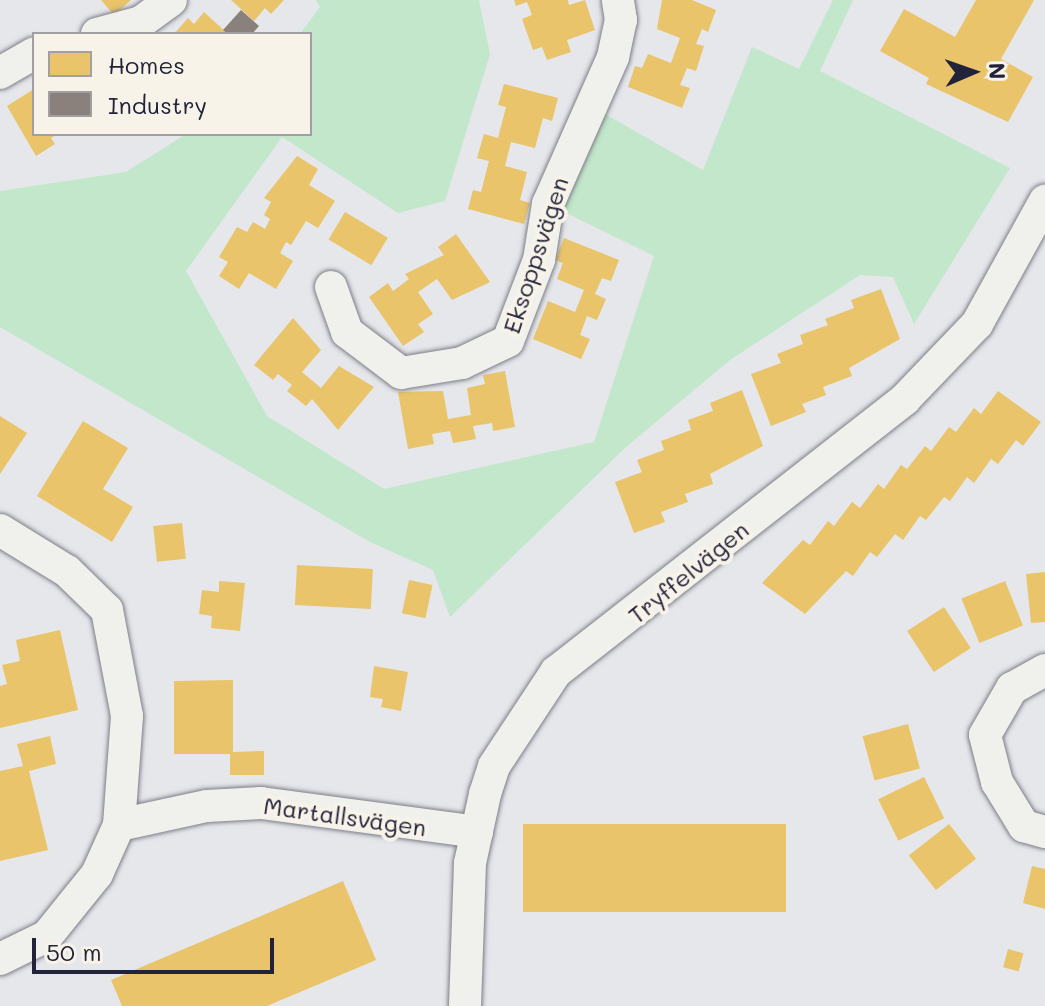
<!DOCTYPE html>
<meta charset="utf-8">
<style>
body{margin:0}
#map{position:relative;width:1045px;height:1006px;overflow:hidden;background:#e5e7eb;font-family:Mali,sans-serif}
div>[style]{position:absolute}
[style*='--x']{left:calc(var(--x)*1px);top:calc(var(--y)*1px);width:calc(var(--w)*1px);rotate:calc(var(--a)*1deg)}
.green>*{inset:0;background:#c2e7cb}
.homes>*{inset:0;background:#e9c46a;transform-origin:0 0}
.industry>*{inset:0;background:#8a817c}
.roads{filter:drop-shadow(0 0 2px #7e7f86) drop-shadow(0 0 2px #7e7f86)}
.minor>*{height:32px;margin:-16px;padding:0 16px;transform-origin:16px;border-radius:16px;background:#f0f0ed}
span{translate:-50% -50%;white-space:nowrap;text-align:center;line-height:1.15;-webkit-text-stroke:8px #f7f3e8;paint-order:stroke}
.street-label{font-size:24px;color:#22223b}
.legend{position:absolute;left:32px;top:32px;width:280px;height:104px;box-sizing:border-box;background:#f7f3e8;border:2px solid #a29fa3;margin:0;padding:10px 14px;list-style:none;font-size:24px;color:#22223b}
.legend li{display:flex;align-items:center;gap:16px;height:40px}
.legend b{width:40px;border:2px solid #a29fa3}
.north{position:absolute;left:933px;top:32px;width:80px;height:80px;-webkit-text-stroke:6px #f7f3e8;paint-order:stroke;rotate:88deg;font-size:22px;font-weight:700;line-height:32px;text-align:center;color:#22223b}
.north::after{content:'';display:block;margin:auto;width:28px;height:36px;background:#22223b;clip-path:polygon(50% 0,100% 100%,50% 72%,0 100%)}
.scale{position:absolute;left:32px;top:938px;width:242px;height:36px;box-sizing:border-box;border:4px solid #22223b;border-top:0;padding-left:10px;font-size:24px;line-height:28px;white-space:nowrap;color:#22223b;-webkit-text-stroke:6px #f7f3e8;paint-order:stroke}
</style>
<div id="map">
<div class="green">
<i style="clip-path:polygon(316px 0,479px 0,490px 54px,445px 201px,398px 213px,282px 137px,186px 271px,267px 416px,384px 489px,594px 442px,654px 256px,548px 204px,591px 106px,703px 170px,752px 47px,799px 69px,833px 0,853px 0,820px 71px,1010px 168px,914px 324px,893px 277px,860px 275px,730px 360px,626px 447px,450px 617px,433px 570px,370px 542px,0 327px,0 191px,126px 172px,186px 134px,310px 134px,310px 34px,300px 34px,320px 7px)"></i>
</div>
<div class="homes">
<i style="clip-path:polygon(101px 0,131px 0,114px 15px)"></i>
<i style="clip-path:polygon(231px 0,284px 0,271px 14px,265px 8px,254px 21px)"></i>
<i style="clip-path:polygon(514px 0,568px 0,569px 5px,585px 0,595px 30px,567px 40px,571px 52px,547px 60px,542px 47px,533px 50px,522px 19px,532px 15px,527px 2px,516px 6px)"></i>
<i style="clip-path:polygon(662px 0,692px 0,716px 10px,708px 32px,702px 29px,696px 44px,704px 46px,696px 71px,687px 68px,680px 85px,690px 88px,682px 108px,628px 87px,635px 66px,642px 68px,648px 54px,671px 63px,680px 38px,657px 29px)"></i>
<i style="clip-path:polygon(976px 0,1034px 0,1001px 59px,1033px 77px,1008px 122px,926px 84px,929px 78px,880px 51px,904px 9px,955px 37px)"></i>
<i style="clip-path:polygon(204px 12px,228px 34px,174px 34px,188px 18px,194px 24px)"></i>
<i style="clip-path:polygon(504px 84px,558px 98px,552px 121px,543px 118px,535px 148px,511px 142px,505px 166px,527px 172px,520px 200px,530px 203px,524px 224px,468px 209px,473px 190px,481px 192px,489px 161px,477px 158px,484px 134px,498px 138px,506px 107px,498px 105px)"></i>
<i style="clip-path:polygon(34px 89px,34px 134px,58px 134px,51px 138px,55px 144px,36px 156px,7px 106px)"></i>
<i style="clip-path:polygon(297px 156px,318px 169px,309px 185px,335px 201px,318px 228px,306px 221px,291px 245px,286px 242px,280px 253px,293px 261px,276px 289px,249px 273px,239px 289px,219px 276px,228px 262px,219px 257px,237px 227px,247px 232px,253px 222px,265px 229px,270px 219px,264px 215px,271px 202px,264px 198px)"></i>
<i style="left:345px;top:212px;width:50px;height:32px;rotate:31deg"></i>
<i style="clip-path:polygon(456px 234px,490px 282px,452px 300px,437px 279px,418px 292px,433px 314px,418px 324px,424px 332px,403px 346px,369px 297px,388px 283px,393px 291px,409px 279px,405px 274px,444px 255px,438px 247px)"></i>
<i style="clip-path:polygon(564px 238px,619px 260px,611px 281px,602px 278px,595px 294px,606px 299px,597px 320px,587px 316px,580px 335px,590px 339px,581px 359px,533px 339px,548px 301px,575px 312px,584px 290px,557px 279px,563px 263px,555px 260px)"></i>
<i style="clip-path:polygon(881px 289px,900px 339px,849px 368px,852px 376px,823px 387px,826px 395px,802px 404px,806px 412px,771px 426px,751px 374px,781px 363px,777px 354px,803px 344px,800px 335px,828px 325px,825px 319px,854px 308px,851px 300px)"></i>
<i style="clip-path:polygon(293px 318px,321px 350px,302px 372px,321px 388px,339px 366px,374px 387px,338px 430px,312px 399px,306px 406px,287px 391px,292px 385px,278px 374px,273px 380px,254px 365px)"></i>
<i style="clip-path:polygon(505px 371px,515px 427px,493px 431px,492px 423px,473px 426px,476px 439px,453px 443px,450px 431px,432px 434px,434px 444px,408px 449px,398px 392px,443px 391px,448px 419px,471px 415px,467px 388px,485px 384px,483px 375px)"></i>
<i style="clip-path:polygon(742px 390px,763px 446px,710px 474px,713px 484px,685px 494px,688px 502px,661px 512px,665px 522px,634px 533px,615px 482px,642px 472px,637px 460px,664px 450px,661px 441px,691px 430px,688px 420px,713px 411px,710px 403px)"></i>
<i style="clip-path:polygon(998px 391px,1041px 422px,1023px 446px,1016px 440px,998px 464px,991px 459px,974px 483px,967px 477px,950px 501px,944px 497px,926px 520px,920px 516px,903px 540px,895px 534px,877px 557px,870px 552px,853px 576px,846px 571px,805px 614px,762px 583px,803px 540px,810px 545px,828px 521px,834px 526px,852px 502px,860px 508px,878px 484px,884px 489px,901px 465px,907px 469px,925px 446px,931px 451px,949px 427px,956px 432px,974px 408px,981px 414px)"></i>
<i style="clip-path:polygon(0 416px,27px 433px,0 474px)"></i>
<i style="clip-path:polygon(83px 421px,128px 448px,103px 489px,133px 507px,112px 542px,37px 496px)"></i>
<i style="left:182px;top:523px;width:36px;height:29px;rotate:84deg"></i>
<i style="left:297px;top:565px;width:76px;height:40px;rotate:3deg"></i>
<i style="clip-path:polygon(1045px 572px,1045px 622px,1031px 623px,1026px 574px)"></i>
<i style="left:409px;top:580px;width:24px;height:34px;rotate:12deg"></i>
<i style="clip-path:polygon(219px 581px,245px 583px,240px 631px,211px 628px,212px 616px,199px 614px,202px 590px,219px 592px)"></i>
<i style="left:1005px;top:581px;width:48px;height:47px;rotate:68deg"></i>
<i style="left:944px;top:607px;width:49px;height:44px;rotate:57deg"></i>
<i style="clip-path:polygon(60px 630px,78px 710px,0 728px,0 686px,7px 684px,2px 665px,20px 661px,16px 640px)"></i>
<i style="clip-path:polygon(374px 666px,408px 672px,401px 711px,381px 707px,383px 699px,370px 697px)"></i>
<i style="clip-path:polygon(233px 680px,233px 752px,264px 751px,264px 775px,230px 775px,230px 754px,174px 754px,174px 681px)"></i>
<i style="left:908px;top:724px;width:46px;height:47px;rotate:75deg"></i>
<i style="clip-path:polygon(50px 736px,56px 764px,29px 771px,48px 850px,0 861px,0 771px,23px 766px,17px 744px)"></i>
<i style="left:924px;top:777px;width:46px;height:51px;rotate:64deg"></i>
<i style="left:523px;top:824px;width:263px;height:88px"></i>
<i style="left:949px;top:824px;width:44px;height:51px;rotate:52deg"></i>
<i style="clip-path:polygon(1032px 866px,1045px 869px,1045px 909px,1023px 903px)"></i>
<i style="clip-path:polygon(343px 881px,376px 960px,267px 1006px,122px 1006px,111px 980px)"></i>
<i style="left:1008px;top:949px;width:16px;height:19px;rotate:15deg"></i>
</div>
<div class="industry">
<i style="clip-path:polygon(241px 10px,259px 26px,252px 34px,228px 34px,223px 30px)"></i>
</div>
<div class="roads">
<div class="minor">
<i style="--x:97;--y:34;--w:46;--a:-15.3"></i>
<i style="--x:141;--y:22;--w:37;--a:-36"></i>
<i style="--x:0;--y:73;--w:39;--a:-30"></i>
<i style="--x:331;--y:287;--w:48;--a:70.4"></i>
<i style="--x:347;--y:332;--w:68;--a:37.2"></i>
<i style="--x:401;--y:373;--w:62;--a:-9.3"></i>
<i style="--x:462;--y:363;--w:51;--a:-25.6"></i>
<i style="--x:508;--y:341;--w:87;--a:-69.1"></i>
<i style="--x:539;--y:260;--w:57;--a:-80.9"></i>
<i style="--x:548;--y:204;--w:161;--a:-66.1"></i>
<i style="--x:613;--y:57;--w:38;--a:-78"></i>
<i style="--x:621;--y:20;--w:20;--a:-99"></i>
<i style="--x:0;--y:530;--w:79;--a:31.5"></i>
<i style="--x:67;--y:571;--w:56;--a:44.3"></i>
<i style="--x:107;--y:610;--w:108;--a:79.3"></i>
<i style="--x:127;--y:716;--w:109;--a:94.2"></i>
<i style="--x:119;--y:825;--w:54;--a:114.2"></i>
<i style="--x:97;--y:874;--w:80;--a:128.9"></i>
<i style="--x:47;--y:936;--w:52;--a:153.9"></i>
<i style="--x:1045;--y:670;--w:38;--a:151"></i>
<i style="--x:1012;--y:688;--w:54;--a:119.9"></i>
<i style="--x:985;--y:735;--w:49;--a:75.7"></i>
<i style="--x:997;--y:782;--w:52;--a:58.5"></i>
<i style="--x:1024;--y:826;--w:22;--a:16"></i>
<i style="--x:119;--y:825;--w:90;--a:-12.2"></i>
<i style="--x:207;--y:806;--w:54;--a:-3.2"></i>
<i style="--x:261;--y:803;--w:218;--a:7.6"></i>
<i style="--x:465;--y:1006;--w:143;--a:-88"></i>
<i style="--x:470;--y:863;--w:71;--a:-77.7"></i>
<i style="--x:485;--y:794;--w:29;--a:-72"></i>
<i style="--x:494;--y:766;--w:113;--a:-56.6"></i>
<i style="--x:556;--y:672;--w:443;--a:-38"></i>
<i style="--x:905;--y:399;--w:104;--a:-46.2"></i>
<i style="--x:977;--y:324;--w:141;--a:-61.1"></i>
</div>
</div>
<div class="street-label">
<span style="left:535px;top:255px;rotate:-72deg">Eksoppsvägen</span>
<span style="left:688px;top:572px;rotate:-39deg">Tryffelvägen</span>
<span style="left:345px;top:816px;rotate:8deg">Martallsvägen</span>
</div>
<ul class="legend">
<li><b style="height:22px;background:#e9c46a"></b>Homes</li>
<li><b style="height:22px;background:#8a817c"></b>Industry</li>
</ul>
<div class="north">N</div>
<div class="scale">50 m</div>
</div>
